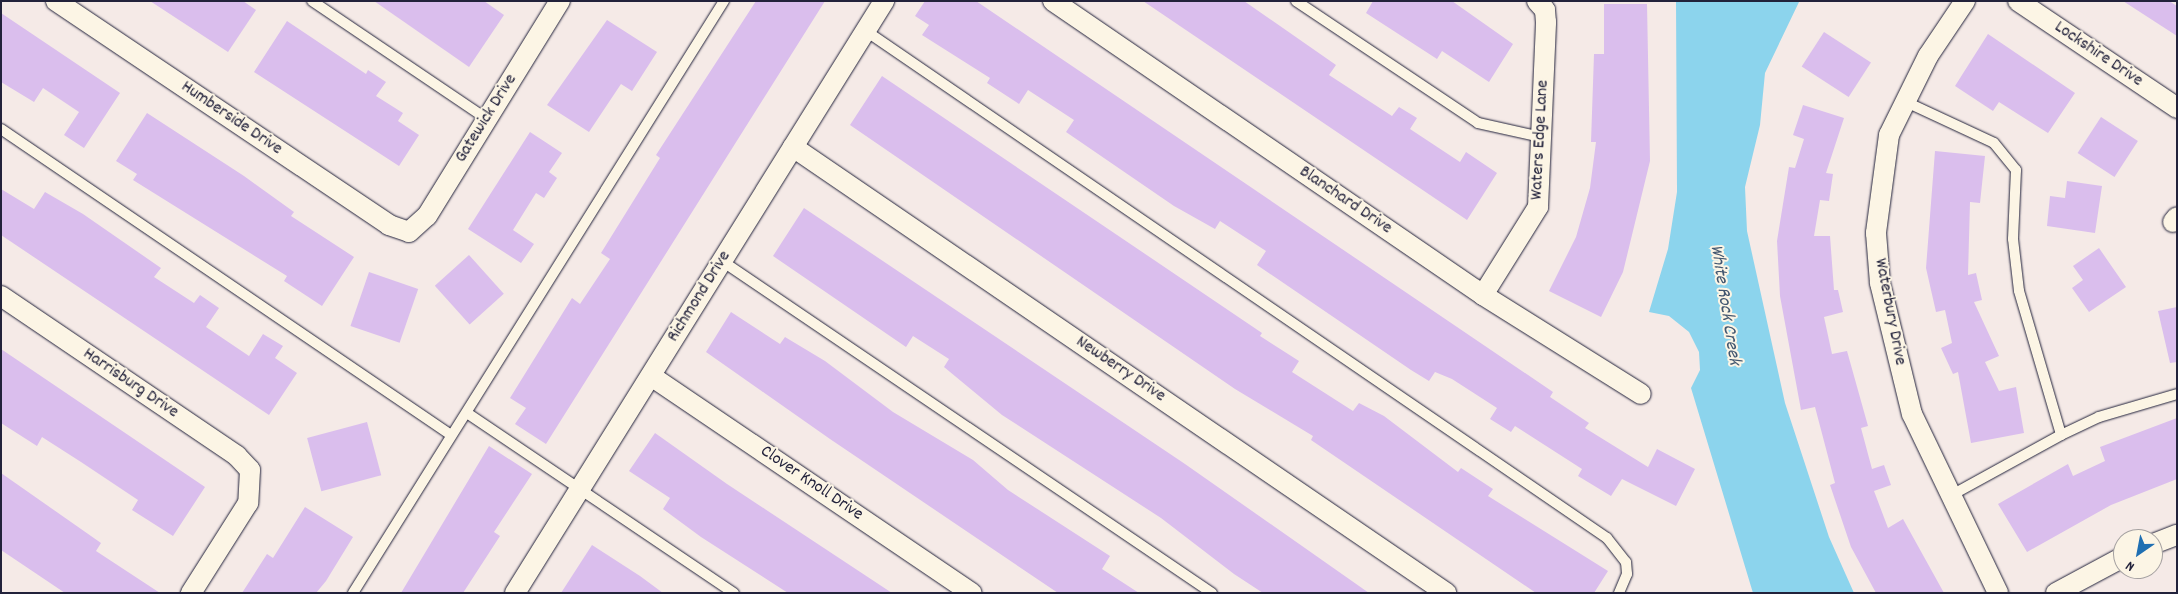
<!DOCTYPE html>
<style>
body{margin:0}
#map{position:relative;width:2178px;height:594px;overflow:hidden;background:#f5eae7;font-family:Dekko,sans-serif}
div>[style]{position:absolute}
[style*='--x']{left:calc(var(--x)*1px);top:calc(var(--y)*1px);width:calc(var(--w)*1px);rotate:calc(var(--a)*1deg)}
.water>*{inset:0;background:#8cd4ed}
.building>*{inset:0;background:#dabeed;transform-origin:0 0}
.roads{filter:drop-shadow(0 0 1px #22223b) drop-shadow(0 0 1px #22223b)}
.lane>*{height:10px;margin:-5px;padding:0 5px;transform-origin:5px;border-radius:5px;background:#fcf5e5}
.street>*{height:20px;margin:-10px;padding:0 10px;transform-origin:10px;border-radius:10px;background:#fcf5e5}
span{translate:-50% -50%;white-space:nowrap;text-align:center;line-height:1.15;-webkit-text-stroke:4px #fcf5e5;paint-order:stroke}
.street-label{font-size:18px;color:#22223b}
.water-label{font-size:19px;color:#425770;font-style:italic}
.frame{position:absolute;inset:0;border:2px solid #22223b;pointer-events:none}
.north{position:absolute;left:2113px;top:529px;width:50px;height:50px;box-sizing:border-box;background:#fcf5e5;border:1px solid #a5a1a1;border-radius:50%;rotate:213deg;font-size:14px;font-weight:700;line-height:20px;text-align:center;color:#22223b}
.north::after{content:'';display:block;margin:auto;width:18px;height:22px;background:#1f6fb2;clip-path:polygon(50% 0,100% 100%,50% 72%,0 100%)}
</style>
<div id="map">
<div class="water">
<i style="clip-path:polygon(1676px 1px,1799px 2px,1765px 73px,1760px 125px,1745px 187px,1747px 231px,1785px 403px,1829px 537px,1854px 593px,1753px 593px,1691px 388px,1700px 370px,1699px 352px,1689px 332px,1669px 316px,1649px 312px,1668px 249px,1677px 192px)"></i>
</div>
<div class="building">
<i style="clip-path:polygon(150px 1px,243px 1px,256px 10px,228px 52px)"></i>
<i style="clip-path:polygon(374px 1px,484px 1px,504px 15px,469px 67px)"></i>
<i style="clip-path:polygon(756px 1px,825px 1px,546px 444px,515px 424px,526px 408px,510px 398px,572px 298px,580px 304px,610px 259px,601px 253px,660px 158px,656px 155px)"></i>
<i style="clip-path:polygon(925px 1px,976px 1px,1553px 392px,1550px 397px,1589px 423px,1585px 428px,1648px 467px,1657px 449px,1695px 469px,1676px 506px,1622px 479px,1611px 496px,1578px 476px,1582px 469px,1515px 426px,1511px 432px,1490px 419px,1497px 408px,1452px 379px,1435px 372px,1429px 381px,1411px 370px,1257px 265px,1266px 251px,1220px 221px,1215px 229px,1174px 206px,1066px 132px,1074px 120px,1028px 90px,1019px 104px,987px 83px,990px 78px,922px 35px,929px 25px,915px 16px)"></i>
<i style="clip-path:polygon(1143px 1px,1244px 1px,1336px 65px,1329px 75px,1392px 116px,1399px 107px,1417px 118px,1410px 129px,1460px 162px,1466px 152px,1497px 173px,1467px 220px)"></i>
<i style="clip-path:polygon(1373px 1px,1452px 1px,1513px 44px,1489px 82px,1442px 51px,1437px 59px,1366px 13px)"></i>
<i style="clip-path:polygon(2123px 1px,2169px 1px,2177px 6px,2177px 36px)"></i>
<i style="clip-path:polygon(1604px 4px,1647px 4px,1650px 161px,1623px 272px,1601px 317px,1549px 291px,1576px 237px,1590px 188px,1596px 142px,1591px 142px,1594px 54px,1604px 54px)"></i>
<i style="clip-path:polygon(1px 13px,120px 93px,84px 148px,64px 135px,79px 112px,43px 88px,34px 102px,1px 82px)"></i>
<i style="clip-path:polygon(607px 20px,657px 52px,632px 91px,621px 84px,589px 132px,547px 105px)"></i>
<i style="clip-path:polygon(287px 21px,366px 74px,368px 70px,386px 82px,376px 96px,403px 113px,398px 121px,419px 135px,399px 166px,254px 72px)"></i>
<i style="left:1824px;top:32px;width:56px;height:41px;rotate:33deg"></i>
<i style="clip-path:polygon(1988px 34px,2075px 93px,2048px 133px,1999px 102px,1993px 111px,1955px 86px)"></i>
<i style="clip-path:polygon(882px 76px,1262px 333px,1260px 336px,1299px 361px,1292px 372px,1353px 411px,1359px 403px,1384px 416px,1458px 472px,1461px 468px,1493px 489px,1488px 496px,1608px 571px,1594px 593px,1536px 593px,1311px 440px,1313px 436px,1235px 389px,850px 125px)"></i>
<i style="clip-path:polygon(1803px 105px,1844px 118px,1826px 173px,1833px 174px,1829px 201px,1820px 200px,1814px 236px,1830px 236px,1834px 290px,1838px 290px,1843px 312px,1824px 317px,1832px 354px,1847px 351px,1868px 426px,1861px 428px,1872px 469px,1884px 465px,1891px 485px,1874px 491px,1888px 528px,1903px 519px,1944px 593px,1876px 593px,1851px 547px,1830px 485px,1835px 483px,1815px 407px,1801px 410px,1780px 296px,1777px 241px,1789px 167px,1795px 168px,1804px 139px,1793px 135px)"></i>
<i style="clip-path:polygon(147px 113px,244px 176px,294px 212px,291px 216px,354px 257px,322px 306px,284px 281px,287px 276px,133px 180px,137px 174px,116px 161px)"></i>
<i style="left:2101px;top:117px;width:44px;height:43px;rotate:33deg"></i>
<i style="clip-path:polygon(530px 132px,562px 153px,549px 172px,557px 178px,544px 198px,536px 193px,513px 230px,534px 244px,521px 263px,468px 229px)"></i>
<i style="clip-path:polygon(1935px 151px,1985px 156px,1980px 203px,1970px 202px,1968px 275px,1976px 273px,1982px 300px,1974px 302px,1999px 356px,1985px 362px,1999px 391px,2016px 387px,2024px 433px,1971px 443px,1958px 372px,1953px 374px,1941px 348px,1952px 343px,1945px 310px,1936px 312px,1926px 268px)"></i>
<i style="clip-path:polygon(2067px 181px,2102px 186px,2095px 233px,2047px 226px,2050px 196px,2065px 198px)"></i>
<i style="clip-path:polygon(1px 189px,34px 209px,45px 192px,83px 214px,161px 268px,154px 277px,194px 303px,200px 295px,219px 308px,206px 327px,249px 356px,263px 334px,283px 346px,275px 358px,297px 373px,269px 415px,1px 235px)"></i>
<i style="clip-path:polygon(804px 208px,1185px 464px,1369px 593px,1263px 593px,1234px 574px,1161px 518px,1002px 415px,944px 367px,949px 359px,913px 336px,906px 347px,773px 256px)"></i>
<i style="clip-path:polygon(2099px 248px,2126px 287px,2089px 312px,2072px 288px,2083px 280px,2073px 266px)"></i>
<i style="left:469px;top:255px;width:52px;height:46px;rotate:48deg"></i>
<i style="left:369px;top:272px;width:52px;height:57px;rotate:19deg"></i>
<i style="clip-path:polygon(2177px 307px,2177px 362px,2170px 363px,2158px 311px)"></i>
<i style="clip-path:polygon(731px 312px,780px 344px,785px 337px,825px 361px,893px 412px,973px 460px,1008px 490px,1110px 556px,1102px 569px,1139px 593px,1058px 593px,830px 439px,706px 352px)"></i>
<i style="clip-path:polygon(1px 349px,205px 487px,173px 536px,132px 510px,138px 500px,81px 462px,42px 437px,37px 446px,1px 423px)"></i>
<i style="clip-path:polygon(2177px 418px,2177px 479px,2111px 505px,2027px 552px,1998px 504px,2068px 464px,2073px 476px,2105px 461px,2100px 447px)"></i>
<i style="left:367px;top:422px;width:55px;height:62px;rotate:75deg"></i>
<i style="clip-path:polygon(655px 433px,727px 484px,892px 593px,788px 593px,701px 537px,663px 509px,670px 498px,629px 471px)"></i>
<i style="clip-path:polygon(489px 446px,532px 474px,494px 532px,500px 536px,463px 593px,401px 593px)"></i>
<i style="clip-path:polygon(1px 473px,101px 543px,96px 551px,160px 593px,65px 593px,1px 550px)"></i>
<i style="clip-path:polygon(305px 507px,353px 537px,326px 581px,316px 593px,242px 593px,267px 554px,273px 558px)"></i>
<i style="clip-path:polygon(592px 545px,640px 576px,663px 593px,561px 593px)"></i>
</div>
<div class="roads">
<div class="lane">
<i style="--x:312;--y:1;--w:211;--a:34"></i>
<i style="--x:1296;--y:1;--w:219;--a:33.8"></i>
<i style="--x:1478;--y:123;--w:65;--a:12.5"></i>
<i style="--x:866;--y:31;--w:898;--a:34.38"></i>
<i style="--x:1607;--y:538;--w:31;--a:52"></i>
<i style="--x:1626;--y:562;--w:12;--a:85"></i>
<i style="--x:1627;--y:574;--w:21;--a:113"></i>
<i style="--x:1904;--y:101;--w:99;--a:25"></i>
<i style="--x:1994;--y:143;--w:35;--a:51"></i>
<i style="--x:2016;--y:170;--w:69;--a:92.5"></i>
<i style="--x:2013;--y:239;--w:52;--a:83.4"></i>
<i style="--x:2019;--y:291;--w:150;--a:73.7"></i>
<i style="--x:2061;--y:435;--w:127;--a:151.2"></i>
<i style="--x:1;--y:129;--w:544;--a:34.22"></i>
<i style="--x:722;--y:261;--w:592;--a:34.12"></i>
<i style="--x:467;--y:413;--w:322;--a:34"></i>
<i style="--x:2061;--y:435;--w:42;--a:-25.3"></i>
<i style="--x:2099;--y:417;--w:81;--a:-16.4"></i>
<i style="--x:353;--y:593;--w:699;--a:-57.93"></i>
</div>
<div class="street">
<i style="--x:56;--y:1;--w:401;--a:33.9"></i>
<i style="--x:389;--y:225;--w:21;--a:19"></i>
<i style="--x:409;--y:232;--w:24;--a:-42"></i>
<i style="--x:427;--y:216;--w:253;--a:-58.3"></i>
<i style="--x:1053;--y:1;--w:521;--a:34.36"></i>
<i style="--x:1483;--y:295;--w:186;--a:32.1"></i>
<i style="--x:1965;--y:1;--w:66;--a:123.9"></i>
<i style="--x:1928;--y:56;--w:88;--a:116.3"></i>
<i style="--x:1889;--y:135;--w:99;--a:97.6"></i>
<i style="--x:1876;--y:233;--w:50;--a:85.4"></i>
<i style="--x:1880;--y:283;--w:135;--a:76.3"></i>
<i style="--x:1912;--y:414;--w:199;--a:64.3"></i>
<i style="--x:2018;--y:1;--w:192;--a:33.9"></i>
<i style="--x:793;--y:147;--w:791;--a:34.33"></i>
<i style="--x:2173;--y:222;--w:6;--a:-51"></i>
<i style="--x:1483;--y:295;--w:104;--a:-58"></i>
<i style="--x:1538;--y:207;--w:185;--a:-87.5"></i>
<i style="--x:1546;--y:22;--w:12;--a:-95"></i>
<i style="--x:1545;--y:10;--w:12;--a:-132"></i>
<i style="--x:1;--y:296;--w:285;--a:34.1"></i>
<i style="--x:237;--y:456;--w:19;--a:47"></i>
<i style="--x:250;--y:470;--w:33;--a:93"></i>
<i style="--x:248;--y:503;--w:107;--a:122.3"></i>
<i style="--x:651;--y:376;--w:387;--a:34.1"></i>
<i style="--x:2153;--y:544;--w:26;--a:-21"></i>
<i style="--x:515;--y:593;--w:698;--a:-58.06"></i>
<i style="--x:2056;--y:593;--w:76;--a:-28.2"></i>
</div>
</div>
<div class="street-label">
<span style="left:2098px;top:55px;rotate:34deg">Lockshire Drive</span>
<span style="left:231px;top:119px;rotate:34deg">Humberside Drive</span>
<span style="left:487px;top:119px;rotate:-58deg">Gatewick Drive</span>
<span style="left:1541px;top:140px;rotate:-87deg">Waters Edge Lane</span>
<span style="left:1345px;top:201px;rotate:34deg">Blanchard Drive</span>
<span style="left:700px;top:297px;rotate:-58deg">Richmond Drive</span>
<span style="left:1889px;top:312px;rotate:79deg">Waterbury Drive</span>
<span style="left:1120px;top:370px;rotate:34deg">Newberry Drive</span>
<span style="left:130px;top:384px;rotate:34deg">Harrisburg Drive</span>
<span style="left:811px;top:484px;rotate:34deg">Clover Knoll Drive</span>
</div>
<div class="water-label">
<span style="left:1724px;top:305px;rotate:81deg">White Rock Creek</span>
</div>
<div class="frame"></div>
<div class="north">N</div>
</div>
